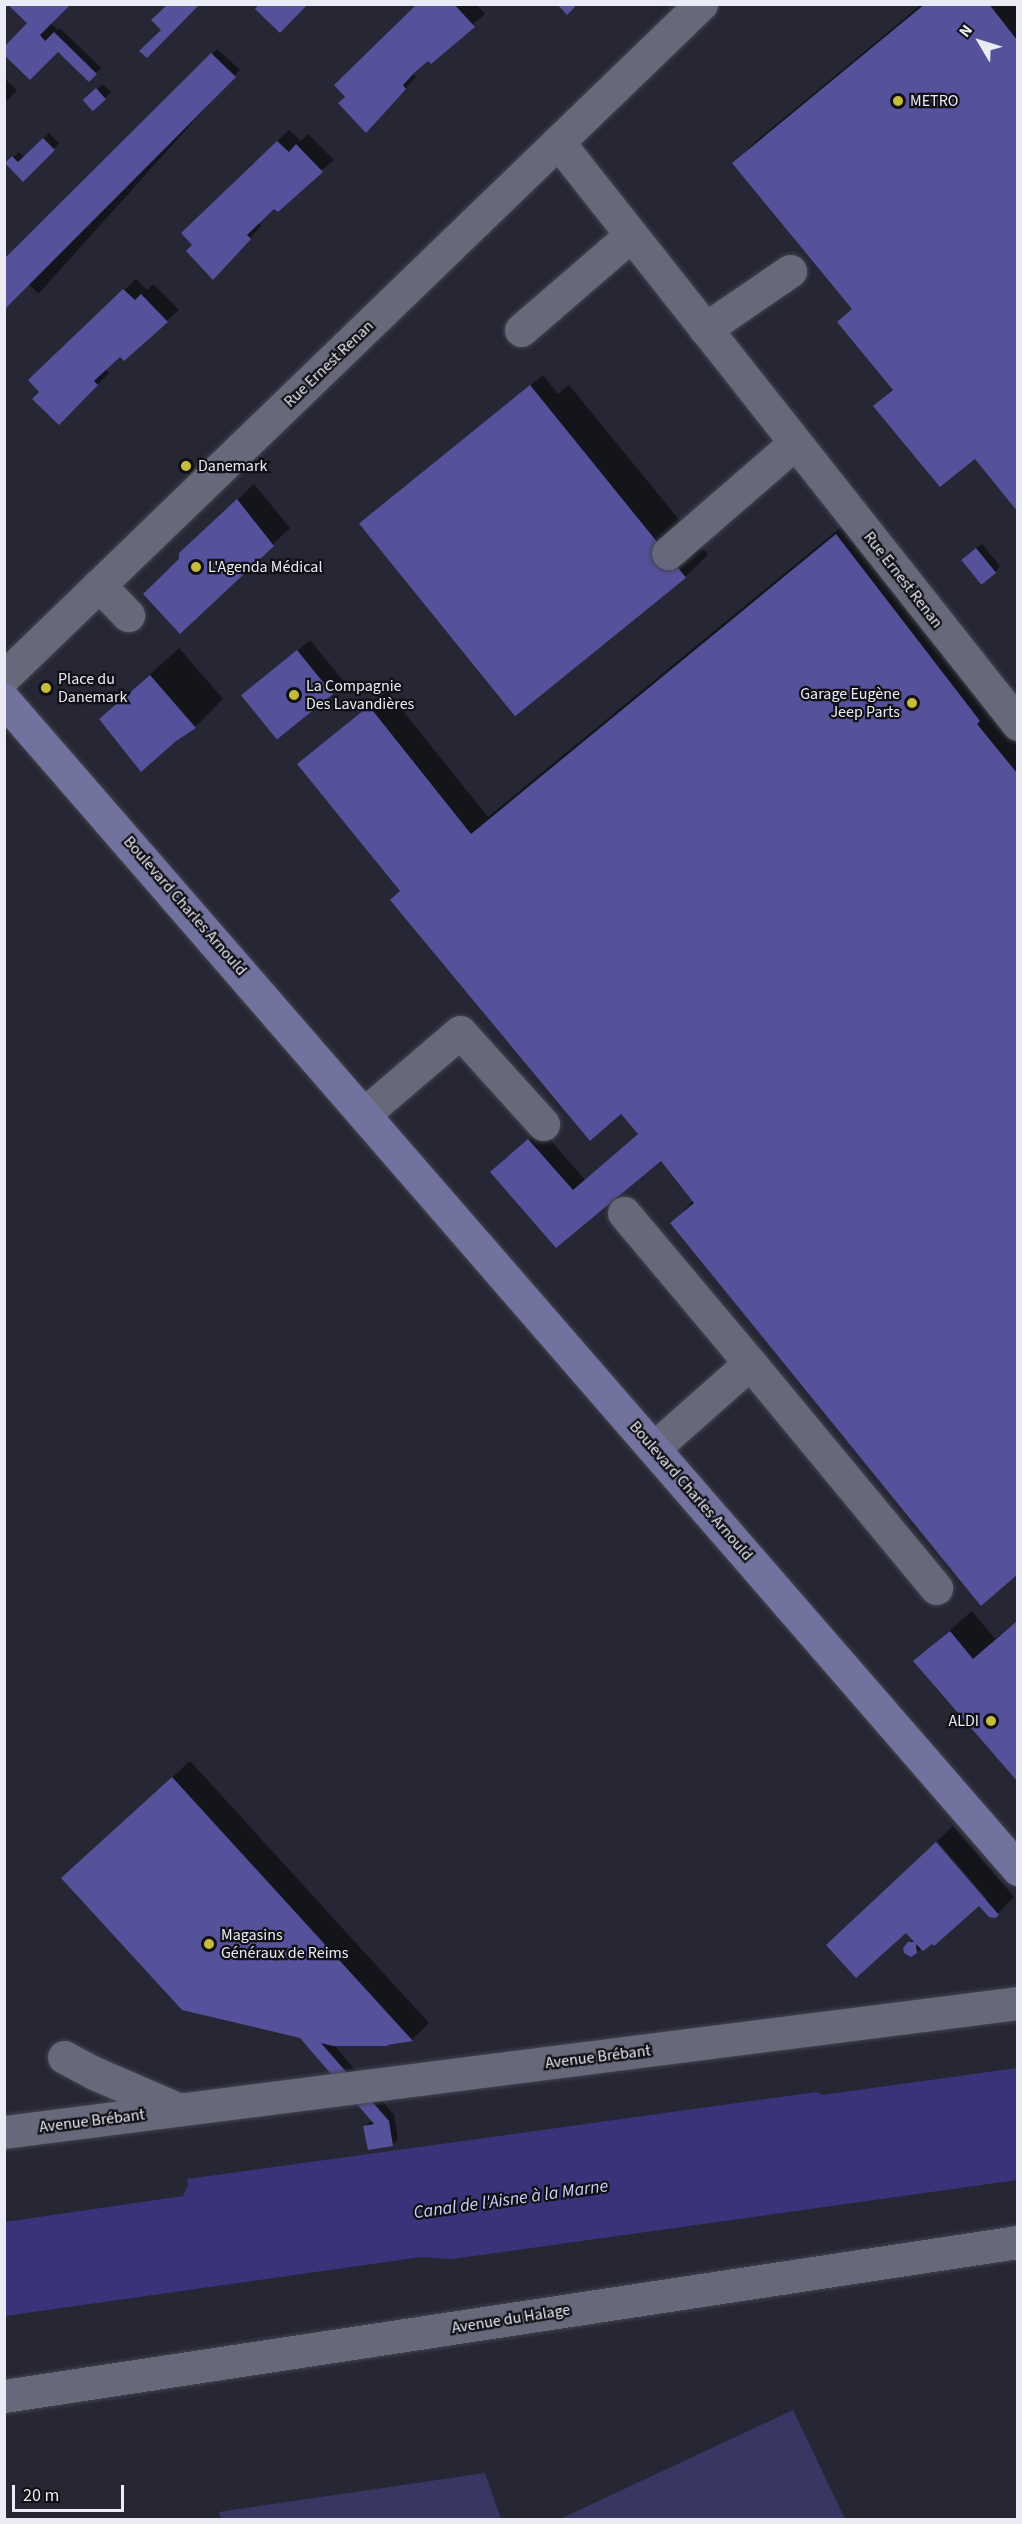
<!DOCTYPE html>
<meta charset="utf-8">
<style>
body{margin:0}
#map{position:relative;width:1022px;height:2524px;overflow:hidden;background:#262634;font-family:"Source Sans 3",sans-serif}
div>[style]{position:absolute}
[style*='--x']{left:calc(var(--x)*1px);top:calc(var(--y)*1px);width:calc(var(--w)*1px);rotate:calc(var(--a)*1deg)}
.green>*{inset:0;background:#383763}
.water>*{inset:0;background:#3a337a}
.shadow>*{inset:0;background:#0007;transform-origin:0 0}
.building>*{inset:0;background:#55519b;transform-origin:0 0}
.roads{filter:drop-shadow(0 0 2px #444450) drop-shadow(0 0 2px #444450)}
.minor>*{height:33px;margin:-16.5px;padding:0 16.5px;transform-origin:16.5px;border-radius:16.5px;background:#676879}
.major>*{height:33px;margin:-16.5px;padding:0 16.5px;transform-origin:16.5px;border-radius:16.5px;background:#72729f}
.dots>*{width:16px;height:16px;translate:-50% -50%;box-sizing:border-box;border:3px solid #101016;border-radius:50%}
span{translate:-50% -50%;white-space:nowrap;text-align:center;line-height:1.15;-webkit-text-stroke:4.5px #101016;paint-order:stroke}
.poi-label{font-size:16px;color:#eaebf4}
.left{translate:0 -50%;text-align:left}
.right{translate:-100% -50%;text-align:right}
.street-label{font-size:16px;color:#eaebf4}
.water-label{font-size:18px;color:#cecffa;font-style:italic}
.frame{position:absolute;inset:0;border:6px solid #eaebf4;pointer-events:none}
.north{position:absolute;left:950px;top:12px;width:60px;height:60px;-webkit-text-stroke:4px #101016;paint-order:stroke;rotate:308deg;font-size:16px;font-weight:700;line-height:24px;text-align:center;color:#eaebf4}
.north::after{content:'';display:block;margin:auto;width:21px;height:27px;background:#eaebf4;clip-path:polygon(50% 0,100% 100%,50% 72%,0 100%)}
.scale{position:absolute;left:12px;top:2485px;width:112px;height:27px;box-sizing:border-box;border:3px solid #eaebf4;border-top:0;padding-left:8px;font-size:18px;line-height:21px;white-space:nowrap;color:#eaebf4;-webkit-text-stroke:4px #101016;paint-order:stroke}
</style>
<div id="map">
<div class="green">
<i style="clip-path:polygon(793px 2410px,845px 2519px,560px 2519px)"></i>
<i style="clip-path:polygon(485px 2473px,501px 2519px,221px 2520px,219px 2512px)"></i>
</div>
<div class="water">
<i style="clip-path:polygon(1017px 2068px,1017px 2180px,452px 2259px,421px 2257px,5px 2316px,5px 2222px,183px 2196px,188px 2185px,187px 2179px,817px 2092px,822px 2095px)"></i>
</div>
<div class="shadow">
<i style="clip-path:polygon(419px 4px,476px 4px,485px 14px,413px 73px,416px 77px,377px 119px,346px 97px)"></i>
<i style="clip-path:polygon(922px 4px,1018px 4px,1018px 509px,975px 457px,875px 406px,894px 388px,853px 308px,734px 163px,755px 142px)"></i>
<i style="clip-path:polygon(29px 23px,50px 23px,58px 30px,60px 28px,101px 68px,89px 80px,58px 50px,30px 78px)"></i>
<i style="left:217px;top:49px;width:31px;height:301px;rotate:42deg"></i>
<i style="clip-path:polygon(4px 78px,17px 90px,4px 104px)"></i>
<i style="left:102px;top:84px;width:12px;height:23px;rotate:42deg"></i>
<i style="clip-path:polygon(289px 130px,301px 141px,308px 134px,334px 160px,258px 222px,261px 226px,224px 266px,194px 245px,183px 233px)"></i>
<i style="clip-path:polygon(49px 133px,59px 143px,23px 180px,7px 163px,19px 152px,25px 158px)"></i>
<i style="clip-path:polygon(136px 279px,147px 290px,153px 284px,179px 310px,124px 359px,120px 355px,105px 369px,109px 373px,59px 423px,41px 392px,42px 369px)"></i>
<i style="clip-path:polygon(543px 375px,558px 394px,569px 385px,708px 555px,686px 576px,516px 715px,362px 525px)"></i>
<i style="clip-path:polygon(254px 484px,290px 528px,180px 632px,181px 559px,198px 537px)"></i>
<i style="clip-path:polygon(858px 513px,1018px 726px,1018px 1574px,981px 1603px,672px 1223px,694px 1200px,661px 1159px,556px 1246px,503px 1161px,541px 1129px,585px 1180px,639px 1133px,402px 890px,299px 765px,387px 691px,488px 817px)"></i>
<i style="clip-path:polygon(982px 544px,1000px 566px,995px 572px,968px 554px)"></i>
<i style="clip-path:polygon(310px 640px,344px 682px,332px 693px,244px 696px)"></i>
<i style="clip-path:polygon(179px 648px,223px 699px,195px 727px,175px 740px,101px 719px)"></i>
<i style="clip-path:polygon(972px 1611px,995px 1639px,1018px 1620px,1018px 1779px,915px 1661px)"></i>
<i style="clip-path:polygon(190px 1761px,429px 2023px,412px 2040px,388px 2045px,333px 2044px,394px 2115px,398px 2139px,393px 2144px,365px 2126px,373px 2120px,301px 2037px,80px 1862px)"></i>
<i style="clip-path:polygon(953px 1826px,1014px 1897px,995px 1916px,979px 1904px,915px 1953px,907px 1945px,913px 1939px,906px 1931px,828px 1945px,985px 1901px,987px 1899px,937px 1841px)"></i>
</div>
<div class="building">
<i style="clip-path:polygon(7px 4px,71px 4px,40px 35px,45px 41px,54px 32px,97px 74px,89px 82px,58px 52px,30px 80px,4px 55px,4px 47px,27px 23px)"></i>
<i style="clip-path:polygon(168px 4px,200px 4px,147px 58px,139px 51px,161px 30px,151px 20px)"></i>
<i style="clip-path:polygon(259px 4px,308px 4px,280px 33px,255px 9px)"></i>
<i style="clip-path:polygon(417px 4px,454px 4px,475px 27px,431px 64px,428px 61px,415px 72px,403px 85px,406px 89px,366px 133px,338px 103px,345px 97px,334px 85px)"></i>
<i style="clip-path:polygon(557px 4px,573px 4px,575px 7px,567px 15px)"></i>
<i style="clip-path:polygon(925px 4px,989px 4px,1017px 40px,1017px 511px,975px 459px,940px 487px,873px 406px,893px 390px,837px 322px,852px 309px,732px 163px)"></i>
<i style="clip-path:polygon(211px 53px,236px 77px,4px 310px,4px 259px)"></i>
<i style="left:96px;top:88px;width:15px;height:18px;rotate:48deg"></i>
<i style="clip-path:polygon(43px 138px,55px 150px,23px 182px,5px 163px,12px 156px,18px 162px)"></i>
<i style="clip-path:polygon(277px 141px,289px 152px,296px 144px,323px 172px,278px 212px,274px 209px,247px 235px,251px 239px,213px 280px,186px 251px,192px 245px,181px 233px)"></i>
<i style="clip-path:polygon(123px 289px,135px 300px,141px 294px,168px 322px,124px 361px,120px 357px,94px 381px,98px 385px,59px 425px,32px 399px,39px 392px,28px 380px)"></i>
<i style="left:530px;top:385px;width:248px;height:220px;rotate:51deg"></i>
<i style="clip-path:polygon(237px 499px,274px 546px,180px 634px,143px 594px,179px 559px,179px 553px)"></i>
<i style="clip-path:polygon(836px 534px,980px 721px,977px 724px,1017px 773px,1017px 1575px,981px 1606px,670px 1223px,694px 1203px,661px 1161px,556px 1248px,490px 1172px,528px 1139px,573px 1190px,638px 1134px,621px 1114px,590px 1141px,390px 900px,400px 891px,297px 764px,369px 706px,471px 834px)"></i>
<i style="left:976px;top:548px;width:32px;height:19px;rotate:51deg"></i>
<i style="left:297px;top:650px;width:57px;height:72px;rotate:51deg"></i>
<i style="clip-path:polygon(150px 675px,196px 728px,176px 741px,141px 772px,99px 719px)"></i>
<i style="clip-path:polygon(1017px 1621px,1017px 1781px,913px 1661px,950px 1631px,973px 1659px)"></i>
<i style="clip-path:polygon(172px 1777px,413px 2041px,387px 2045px,389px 2046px,333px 2046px,321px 2043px,389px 2121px,393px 2146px,368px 2150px,363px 2126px,374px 2124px,300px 2038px,182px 2010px,61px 1878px)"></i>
<i style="clip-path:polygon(936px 1842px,999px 1915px,995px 1918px,989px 1917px,979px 1906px,934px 1946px,932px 1944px,923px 1951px,916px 1944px,917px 1953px,911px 1957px,904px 1953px,903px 1948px,908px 1942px,914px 1942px,906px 1933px,856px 1978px,826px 1945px)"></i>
</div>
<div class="roads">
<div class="minor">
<i style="--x:558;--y:142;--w:742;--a:51.68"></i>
<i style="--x:705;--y:329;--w:103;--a:-34.3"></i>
<i style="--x:521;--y:330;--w:145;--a:-40.8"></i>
<i style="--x:668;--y:553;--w:168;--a:-40.9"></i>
<i style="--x:99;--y:585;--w:42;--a:46"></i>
<i style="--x:4;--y:677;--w:969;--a:-44"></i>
<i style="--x:364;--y:1114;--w:126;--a:-40.5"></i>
<i style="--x:460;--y:1032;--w:124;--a:47.9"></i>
<i style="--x:624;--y:1213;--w:196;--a:50"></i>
<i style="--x:654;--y:1448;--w:128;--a:-41.5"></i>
<i style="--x:750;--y:1363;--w:292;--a:50.4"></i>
<i style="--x:64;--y:2057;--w:34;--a:28"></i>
<i style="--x:94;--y:2073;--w:90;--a:23.4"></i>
<i style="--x:4;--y:2132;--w:1022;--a:-7.25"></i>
<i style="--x:4;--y:2396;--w:1026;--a:-8.64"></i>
</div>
<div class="major">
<i style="--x:4;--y:700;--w:1548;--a:49.06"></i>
</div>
</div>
<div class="dots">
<i style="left:898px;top:101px;background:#c7bb3b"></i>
<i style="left:186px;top:466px;background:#c7bb3b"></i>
<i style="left:196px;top:567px;background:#c7bb3b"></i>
<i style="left:46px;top:688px;background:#c7bb3b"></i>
<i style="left:294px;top:695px;background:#c7bb3b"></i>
<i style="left:912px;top:703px;background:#c7bb3b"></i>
<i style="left:991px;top:1721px;background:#c7bb3b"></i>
<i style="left:209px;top:1944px;background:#c7bb3b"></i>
</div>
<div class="poi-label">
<span class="left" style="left:910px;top:101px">METRO</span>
<span class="left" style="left:198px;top:466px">Danemark</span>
<span class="left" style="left:208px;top:567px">L'Agenda Médical</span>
<span class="left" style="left:58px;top:688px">Place du<br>Danemark</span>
<span class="left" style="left:306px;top:695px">La Compagnie<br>Des Lavandières</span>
<span class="right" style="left:900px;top:703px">Garage Eugène<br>Jeep Parts</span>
<span class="right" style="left:979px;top:1721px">ALDI</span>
<span class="left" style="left:221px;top:1944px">Magasins<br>Généraux de Reims</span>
</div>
<div class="street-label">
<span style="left:329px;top:364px;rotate:-44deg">Rue Ernest Renan</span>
<span style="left:903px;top:580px;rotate:52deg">Rue Ernest Renan</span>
<span style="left:185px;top:906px;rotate:49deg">Boulevard Charles Arnould</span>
<span style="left:691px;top:1491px;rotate:49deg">Boulevard Charles Arnould</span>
<span style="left:598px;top:2057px;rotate:-7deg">Avenue Brébant</span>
<span style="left:92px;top:2121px;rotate:-7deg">Avenue Brébant</span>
<span style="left:511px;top:2319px;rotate:-9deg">Avenue du Halage</span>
</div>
<div class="water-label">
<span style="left:511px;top:2200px;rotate:-8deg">Canal de l'Aisne à la Marne</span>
</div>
<div class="frame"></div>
<div class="north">N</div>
<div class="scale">20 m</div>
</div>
